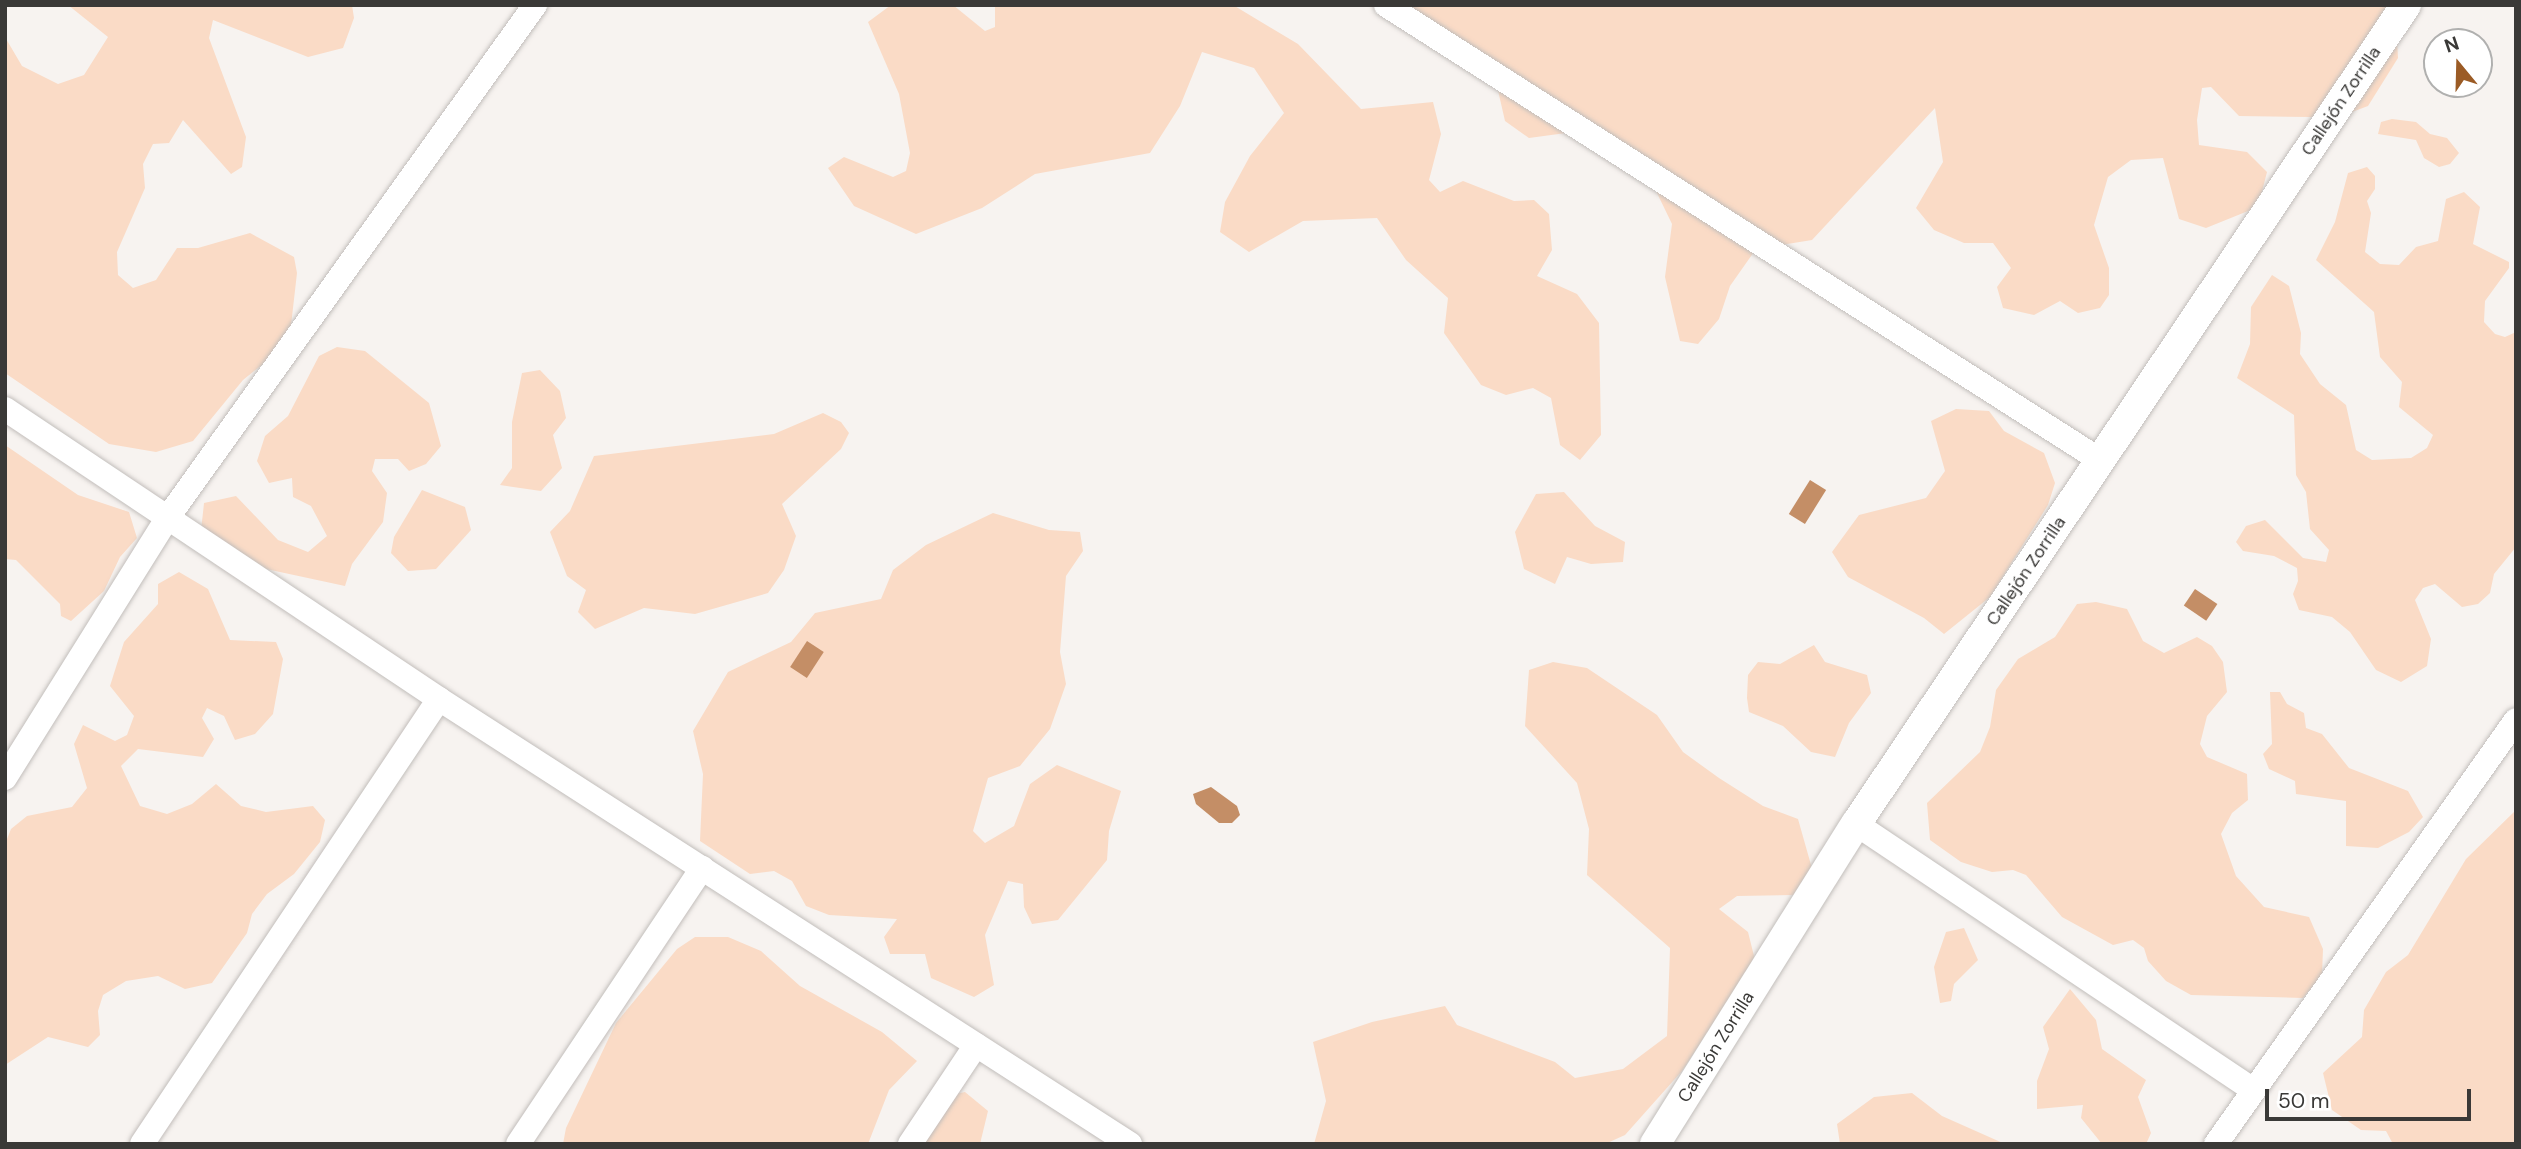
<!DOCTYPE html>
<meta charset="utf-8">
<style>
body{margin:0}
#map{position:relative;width:2521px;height:1149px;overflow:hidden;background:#f7f3f0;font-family:"DM Sans",sans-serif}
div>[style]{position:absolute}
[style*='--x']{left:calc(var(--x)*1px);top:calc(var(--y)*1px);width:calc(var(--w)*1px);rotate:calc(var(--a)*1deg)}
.green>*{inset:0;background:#fadbc6}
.water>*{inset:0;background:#c48e66;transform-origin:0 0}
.roads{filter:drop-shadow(0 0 2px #c2bebb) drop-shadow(0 0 2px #c2bebb)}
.minor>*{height:24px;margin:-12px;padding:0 12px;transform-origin:12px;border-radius:12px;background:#fff}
.tertiary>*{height:30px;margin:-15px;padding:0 15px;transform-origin:15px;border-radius:15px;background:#fff}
span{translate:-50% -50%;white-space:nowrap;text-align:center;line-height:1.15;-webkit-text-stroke:6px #fff;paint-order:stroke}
.street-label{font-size:18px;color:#3a3937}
.frame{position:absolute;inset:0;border:7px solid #3a3937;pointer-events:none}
.north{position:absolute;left:2423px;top:28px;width:70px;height:70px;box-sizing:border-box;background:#fff;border:2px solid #b0b0af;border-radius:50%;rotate:341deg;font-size:19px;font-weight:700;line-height:28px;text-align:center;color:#3a3937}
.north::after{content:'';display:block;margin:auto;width:24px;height:32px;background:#9b5b25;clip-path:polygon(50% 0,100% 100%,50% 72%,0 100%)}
.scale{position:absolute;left:2265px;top:1089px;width:206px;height:32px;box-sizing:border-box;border:4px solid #3a3937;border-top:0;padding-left:9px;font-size:21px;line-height:24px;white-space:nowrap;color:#3a3937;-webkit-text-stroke:5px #fff;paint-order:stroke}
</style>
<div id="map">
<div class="green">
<i style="clip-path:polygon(68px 5px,352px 5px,354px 18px,343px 48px,308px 57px,213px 20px,209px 38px,246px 137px,242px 167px,231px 174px,183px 120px,169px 143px,153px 144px,143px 164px,145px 188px,117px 252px,118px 275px,133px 288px,156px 280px,177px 248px,198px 248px,250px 233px,294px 257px,297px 273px,289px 343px,243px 380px,193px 441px,156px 452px,109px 444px,5px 373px,5px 37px,22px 66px,58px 84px,84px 75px,108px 37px)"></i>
<i style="clip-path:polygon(891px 5px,953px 5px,985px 31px,995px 27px,995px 5px,1233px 5px,1298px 44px,1361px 109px,1433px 102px,1441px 134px,1429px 180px,1440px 192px,1463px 181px,1514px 201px,1534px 200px,1549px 214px,1552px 250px,1537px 276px,1577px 294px,1599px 323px,1601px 435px,1580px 460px,1560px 445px,1551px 398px,1533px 388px,1506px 395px,1481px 385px,1444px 333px,1448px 298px,1406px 260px,1377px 218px,1303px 221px,1249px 252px,1220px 232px,1225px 202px,1250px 156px,1284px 113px,1254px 68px,1202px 52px,1180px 106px,1150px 153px,1035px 174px,982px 208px,916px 234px,854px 206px,828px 168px,844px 157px,893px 177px,906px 171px,910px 153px,899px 94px,868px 22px)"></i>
<i style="clip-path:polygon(1412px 5px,2395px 5px,2398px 58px,2368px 106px,2352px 112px,2312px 117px,2239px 116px,2211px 87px,2202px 88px,2197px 120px,2199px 145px,2247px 152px,2267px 172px,2258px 207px,2206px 228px,2179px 219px,2163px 158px,2131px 160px,2108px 177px,2094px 225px,2109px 268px,2109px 295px,2100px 308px,2078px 313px,2060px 301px,2034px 315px,2003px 308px,1997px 287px,2011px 268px,1993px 243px,1964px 243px,1934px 230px,1916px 208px,1943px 162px,1935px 108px,1812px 240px,1756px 249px,1730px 286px,1719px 319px,1698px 344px,1680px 341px,1665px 277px,1672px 224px,1641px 160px,1588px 130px,1529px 138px,1505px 121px,1494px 73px,1432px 45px)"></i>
<i style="clip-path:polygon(2392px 119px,2416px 122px,2430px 134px,2447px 138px,2459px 153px,2450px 164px,2439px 167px,2424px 158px,2416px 140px,2378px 134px,2381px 122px)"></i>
<i style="clip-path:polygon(2367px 167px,2375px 176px,2375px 189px,2367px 201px,2371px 213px,2365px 252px,2380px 264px,2399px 265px,2416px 247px,2438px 241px,2446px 199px,2464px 192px,2480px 207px,2473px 244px,2509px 262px,2509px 268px,2485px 301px,2484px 322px,2495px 334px,2505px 337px,2516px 332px,2516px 547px,2494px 574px,2490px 593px,2478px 604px,2462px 607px,2435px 584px,2423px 588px,2415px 600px,2431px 639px,2427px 666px,2401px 682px,2376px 670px,2350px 632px,2332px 617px,2299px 610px,2293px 594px,2298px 581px,2297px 568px,2274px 556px,2243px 551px,2236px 542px,2246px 526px,2265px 520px,2303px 558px,2326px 562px,2329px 550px,2310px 529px,2306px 492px,2296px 475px,2294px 415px,2237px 378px,2250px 344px,2251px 307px,2272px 275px,2289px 286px,2301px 333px,2300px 354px,2320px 384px,2346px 405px,2356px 450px,2372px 460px,2411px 458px,2427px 448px,2433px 435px,2399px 407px,2402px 382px,2380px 357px,2374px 312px,2316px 260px,2335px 222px,2348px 173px)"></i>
<i style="clip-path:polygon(337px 347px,365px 351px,429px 403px,441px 446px,426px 464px,409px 471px,398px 459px,375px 459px,372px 471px,387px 493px,383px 522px,352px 564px,345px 586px,266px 569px,201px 531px,204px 503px,236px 496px,278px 540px,308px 552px,327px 536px,311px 506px,293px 497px,292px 478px,269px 483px,257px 461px,265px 436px,288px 416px,319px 356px)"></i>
<i style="clip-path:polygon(540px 370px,560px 391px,566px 418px,553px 435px,562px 468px,541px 491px,500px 485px,512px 468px,512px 422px,522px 373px)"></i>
<i style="clip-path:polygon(1956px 409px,1989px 411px,2004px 431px,2044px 453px,2055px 483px,2048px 505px,1990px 597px,1944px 634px,1924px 618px,1848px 577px,1832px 552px,1859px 515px,1926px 498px,1945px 471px,1931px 421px)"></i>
<i style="clip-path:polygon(823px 413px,841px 422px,849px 433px,841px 449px,782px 504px,796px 536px,784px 570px,768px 593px,695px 614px,644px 608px,595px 629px,578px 612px,586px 590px,567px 576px,550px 532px,570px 511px,594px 456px,774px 434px)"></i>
<i style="clip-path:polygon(5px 445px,78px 495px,129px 512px,137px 538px,120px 557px,104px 591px,71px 621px,61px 616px,60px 604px,16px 560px,5px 559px)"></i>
<i style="clip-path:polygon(422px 490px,465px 507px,471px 530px,436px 569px,408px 571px,391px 553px,394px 537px)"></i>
<i style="clip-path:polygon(1564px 492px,1595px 526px,1625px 542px,1623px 562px,1591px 564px,1567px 557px,1555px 584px,1524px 569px,1515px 532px,1536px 494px)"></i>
<i style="clip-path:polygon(993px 513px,1049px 530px,1080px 532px,1083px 551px,1066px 576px,1060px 652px,1066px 684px,1050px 729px,1020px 766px,988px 778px,973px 831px,985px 843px,1014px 826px,1030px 784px,1057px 765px,1121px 791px,1109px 831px,1107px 860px,1058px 920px,1032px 924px,1024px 907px,1023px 884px,1008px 881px,985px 935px,994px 985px,974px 997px,931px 978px,925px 954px,890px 954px,884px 937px,897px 919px,829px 915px,806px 906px,792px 881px,774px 871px,750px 874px,700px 841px,703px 774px,693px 731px,728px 672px,791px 642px,815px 613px,881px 599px,893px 570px,926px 545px)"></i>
<i style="clip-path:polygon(179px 572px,208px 589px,230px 640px,276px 642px,283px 659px,273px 714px,255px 734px,235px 740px,224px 716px,207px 708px,202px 718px,214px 739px,203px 757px,138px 749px,121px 766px,140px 806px,167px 814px,192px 804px,216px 784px,241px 806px,266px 812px,313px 806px,325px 820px,320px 842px,294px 874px,267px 894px,252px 914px,247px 933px,212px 983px,185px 989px,158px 976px,126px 981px,103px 995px,98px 1011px,100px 1035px,88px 1047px,48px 1037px,5px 1065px,5px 844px,11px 829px,27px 816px,72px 807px,87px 788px,74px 744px,83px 725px,115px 741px,127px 735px,134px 716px,110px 686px,116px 667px,124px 642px,158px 604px,158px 584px)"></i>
<i style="clip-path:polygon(2096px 602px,2127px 609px,2143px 641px,2164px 653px,2197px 637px,2212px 646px,2223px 662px,2227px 692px,2207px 716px,2200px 744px,2207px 757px,2247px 774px,2248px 800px,2232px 813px,2221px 834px,2236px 876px,2264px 907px,2309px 917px,2323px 949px,2322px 975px,2303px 998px,2191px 995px,2166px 981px,2148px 961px,2144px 948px,2133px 940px,2113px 945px,2062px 917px,2026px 875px,2013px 870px,1992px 872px,1961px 862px,1930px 840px,1927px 803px,1980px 752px,1990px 727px,1996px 690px,2018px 659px,2055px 637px,2077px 604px)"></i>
<i style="clip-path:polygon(1814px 645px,1825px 662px,1867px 675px,1871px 693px,1849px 723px,1835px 757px,1811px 752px,1783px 726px,1749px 712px,1747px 698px,1748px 675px,1758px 662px,1780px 664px)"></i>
<i style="clip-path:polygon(1553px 662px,1587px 668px,1657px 715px,1683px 752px,1719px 778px,1763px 806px,1798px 819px,1813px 872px,1797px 895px,1737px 896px,1719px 909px,1748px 932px,1755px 960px,1682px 1071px,1625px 1135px,1605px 1144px,1314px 1144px,1326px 1101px,1313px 1042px,1372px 1022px,1445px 1006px,1457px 1025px,1555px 1062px,1575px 1078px,1623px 1069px,1667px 1036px,1670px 948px,1587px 875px,1589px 829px,1577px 783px,1525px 726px,1529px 670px)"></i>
<i style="clip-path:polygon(2270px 692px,2280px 692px,2287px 704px,2304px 713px,2306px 728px,2322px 734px,2349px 768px,2408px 791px,2423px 817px,2409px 832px,2378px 848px,2346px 846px,2346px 801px,2296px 794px,2295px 781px,2269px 769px,2263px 754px,2272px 744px)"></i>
<i style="clip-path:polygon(2516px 810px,2516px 1144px,2393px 1144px,2386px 1131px,2361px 1130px,2332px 1110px,2323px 1073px,2362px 1037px,2364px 1010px,2386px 972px,2408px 955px,2466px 859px)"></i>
<i style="clip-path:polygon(1964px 928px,1978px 960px,1954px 984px,1951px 1001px,1940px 1003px,1934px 967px,1946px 932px)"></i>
<i style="clip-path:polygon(695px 937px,728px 937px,761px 951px,800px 986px,882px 1032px,917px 1061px,889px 1090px,868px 1144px,563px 1144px,566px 1128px,616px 1023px,677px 949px)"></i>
<i style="clip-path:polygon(2070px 989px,2096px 1020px,2102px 1049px,2146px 1080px,2138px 1097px,2151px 1133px,2146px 1144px,2102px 1144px,2081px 1118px,2083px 1105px,2037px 1109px,2037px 1081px,2049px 1049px,2043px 1027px)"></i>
<i style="clip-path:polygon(965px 1092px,988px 1111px,980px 1144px,916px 1144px,946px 1096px)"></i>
<i style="clip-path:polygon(1912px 1093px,1942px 1116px,2005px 1144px,1840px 1144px,1837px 1124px,1874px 1097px)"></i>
</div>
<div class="water">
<i style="left:1810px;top:480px;width:19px;height:40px;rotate:32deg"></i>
<i style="left:2195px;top:589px;width:27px;height:20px;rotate:34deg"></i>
<i style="left:807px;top:641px;width:20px;height:31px;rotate:33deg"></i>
<i style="clip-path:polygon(1211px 787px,1237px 806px,1240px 815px,1232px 823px,1219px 823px,1196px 804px,1193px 794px)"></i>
</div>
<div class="roads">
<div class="minor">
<i style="--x:1386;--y:5;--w:847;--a:32.51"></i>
<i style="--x:5;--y:409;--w:522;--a:33.75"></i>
<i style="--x:439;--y:699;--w:822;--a:32.78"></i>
<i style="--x:5;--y:778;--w:304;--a:-58"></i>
<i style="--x:166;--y:520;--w:634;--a:-54.38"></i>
<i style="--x:1856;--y:824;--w:476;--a:33.8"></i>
<i style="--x:142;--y:1144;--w:535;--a:-56.28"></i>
<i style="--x:518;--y:1144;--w:332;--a:-56.3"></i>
<i style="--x:910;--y:1144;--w:119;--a:-56.3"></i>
<i style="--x:2216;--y:1144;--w:519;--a:-54.72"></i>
</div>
<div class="tertiary">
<i style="--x:1655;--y:1144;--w:378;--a:-57.9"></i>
<i style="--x:1856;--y:824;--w:987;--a:-56.12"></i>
</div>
</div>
<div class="street-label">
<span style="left:2341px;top:101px;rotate:-56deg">Callejón Zorrilla</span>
<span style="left:2026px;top:571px;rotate:-56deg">Callejón Zorrilla</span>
<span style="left:1716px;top:1047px;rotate:-58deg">Callejón Zorrilla</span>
</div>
<div class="frame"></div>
<div class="north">N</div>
<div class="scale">50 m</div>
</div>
